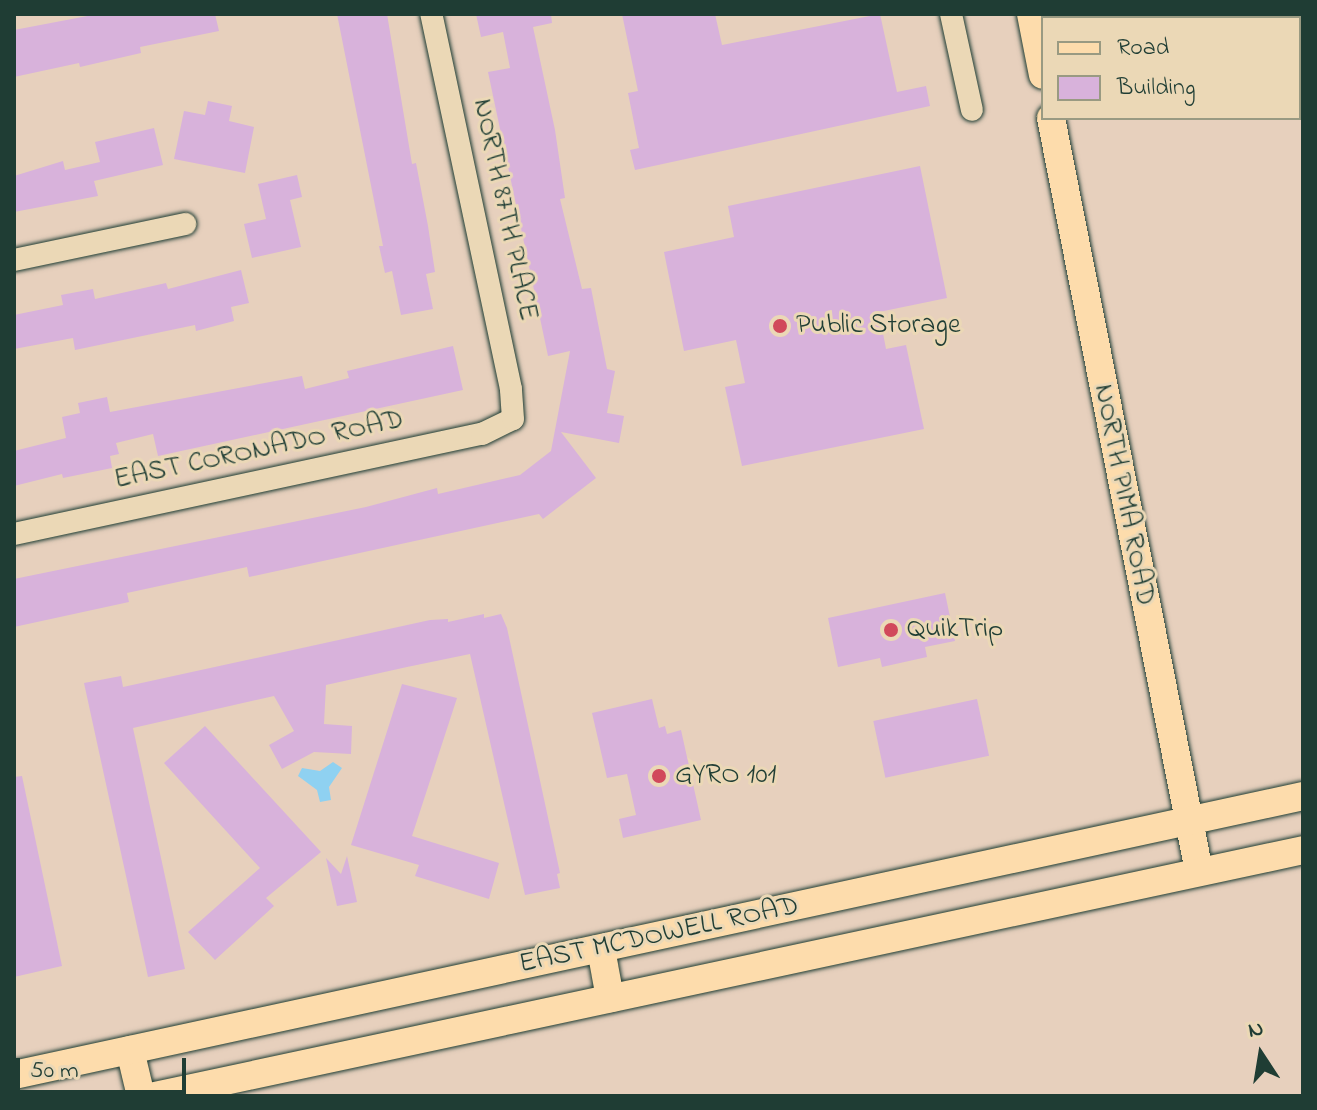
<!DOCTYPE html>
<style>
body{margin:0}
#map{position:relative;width:1317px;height:1110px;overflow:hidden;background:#e7d0bd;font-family:"Indie Flower",sans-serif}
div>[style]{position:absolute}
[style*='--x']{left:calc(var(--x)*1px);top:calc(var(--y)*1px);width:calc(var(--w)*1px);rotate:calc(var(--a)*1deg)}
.water>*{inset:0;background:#8fd1f1}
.building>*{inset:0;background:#d8b2db;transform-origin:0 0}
.roads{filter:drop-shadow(0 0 2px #1f3d34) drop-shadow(0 0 2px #1f3d34)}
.minor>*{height:22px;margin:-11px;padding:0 11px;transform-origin:11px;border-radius:11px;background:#ebd8b6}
.major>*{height:28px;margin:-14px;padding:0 14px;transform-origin:14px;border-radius:14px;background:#fddcac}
.dots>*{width:22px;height:22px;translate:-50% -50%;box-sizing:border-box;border:4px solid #ebd8b6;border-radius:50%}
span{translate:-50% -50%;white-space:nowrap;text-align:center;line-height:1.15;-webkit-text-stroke:6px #ebd8b6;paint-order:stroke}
.street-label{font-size:28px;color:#1f3d34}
.poi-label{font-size:28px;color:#1f3d34}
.left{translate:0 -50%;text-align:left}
.frame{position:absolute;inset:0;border:16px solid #1f3d34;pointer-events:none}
.legend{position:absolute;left:1041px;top:16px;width:260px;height:104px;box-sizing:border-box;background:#ebd8b6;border:2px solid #999a82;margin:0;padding:10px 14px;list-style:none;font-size:24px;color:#1f3d34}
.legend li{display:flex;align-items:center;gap:16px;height:40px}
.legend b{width:40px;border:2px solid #999a82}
.north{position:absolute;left:1221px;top:1014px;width:80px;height:80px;-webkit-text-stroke:6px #ebd8b6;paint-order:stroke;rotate:348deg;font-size:22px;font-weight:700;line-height:32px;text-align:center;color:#1f3d34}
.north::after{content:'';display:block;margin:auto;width:28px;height:36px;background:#1f3d34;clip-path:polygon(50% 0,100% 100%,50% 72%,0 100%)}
.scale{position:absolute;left:16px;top:1058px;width:170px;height:36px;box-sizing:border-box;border:4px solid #1f3d34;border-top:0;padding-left:10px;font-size:24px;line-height:28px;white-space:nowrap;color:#1f3d34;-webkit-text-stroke:6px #ebd8b6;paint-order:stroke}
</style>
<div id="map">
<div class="water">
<i style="clip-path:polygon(333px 762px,342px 768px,329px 787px,331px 800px,320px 802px,317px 790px,298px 776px,302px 768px,320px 771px)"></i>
</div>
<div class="building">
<i style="clip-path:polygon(98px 14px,215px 14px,219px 31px,140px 47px,141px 53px,80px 67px,79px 63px,14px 77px,14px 30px)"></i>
<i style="clip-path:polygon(337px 14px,387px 14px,412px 164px,416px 163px,428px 226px,435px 272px,426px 274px,433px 309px,401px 315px,392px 271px,385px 273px,379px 246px,383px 246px)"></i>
<i style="clip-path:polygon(476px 14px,551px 14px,552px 23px,533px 27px,555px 130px,565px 198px,560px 199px,582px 289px,591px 288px,607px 369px,615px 371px,607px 413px,624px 416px,619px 443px,561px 432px,596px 478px,543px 519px,539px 514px,249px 577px,247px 567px,127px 593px,129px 602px,14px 627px,14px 579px,366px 507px,437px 488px,438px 494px,520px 475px,551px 451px,570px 351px,548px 356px,488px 72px,510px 68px,503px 32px,481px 37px)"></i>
<i style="clip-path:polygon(622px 14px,715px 14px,722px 45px,880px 14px,897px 92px,926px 86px,930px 106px,635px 170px,630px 150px,639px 148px,628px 93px,638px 91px)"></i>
<i style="clip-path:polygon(208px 101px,232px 106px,229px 121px,254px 127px,245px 173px,174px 159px,184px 111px,205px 115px)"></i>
<i style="clip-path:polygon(154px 128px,163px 165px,94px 181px,98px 196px,14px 212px,14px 176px,63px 161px,65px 170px,100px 162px,95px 142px)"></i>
<i style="clip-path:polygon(920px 166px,947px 298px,879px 312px,886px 349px,906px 345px,924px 429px,742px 466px,725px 387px,745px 383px,736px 340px,684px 351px,664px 252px,734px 237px,728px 206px)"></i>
<i style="clip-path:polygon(297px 175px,302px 197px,290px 200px,301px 247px,252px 258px,244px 224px,266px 219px,258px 184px)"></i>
<i style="clip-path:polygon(241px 270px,249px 303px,231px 307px,234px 321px,196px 331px,195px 325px,75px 350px,73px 338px,14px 349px,14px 315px,63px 305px,61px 295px,93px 289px,95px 299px,166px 283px,168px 289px)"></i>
<i style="clip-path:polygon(453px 346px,463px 390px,158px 456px,153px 434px,116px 443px,119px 454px,110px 456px,112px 468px,63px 478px,62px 474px,14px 486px,14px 451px,66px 438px,62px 417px,80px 413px,78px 403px,107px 397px,110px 412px,302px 376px,305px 389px,349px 378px,347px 371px)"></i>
<i style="clip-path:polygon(945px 593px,955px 641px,925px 647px,927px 657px,882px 667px,880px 658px,838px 667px,828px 618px)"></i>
<i style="clip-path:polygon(484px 614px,484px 618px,501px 614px,507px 628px,560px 873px,557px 874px,560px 888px,525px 895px,470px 654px,407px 667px,326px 685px,324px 724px,352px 726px,351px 754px,314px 752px,282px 769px,269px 745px,294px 731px,274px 696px,133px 728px,185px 969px,148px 977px,84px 683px,121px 676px,123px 687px,430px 620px,448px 619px,448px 622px)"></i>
<i style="clip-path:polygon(402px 684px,457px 698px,412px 836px,499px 863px,489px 899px,415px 876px,419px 865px,351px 845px)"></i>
<i style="clip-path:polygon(652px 699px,659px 728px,665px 726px,667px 734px,681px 730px,701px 820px,623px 838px,619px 819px,636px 815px,627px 774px,607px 778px,592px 713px)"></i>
<i style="left:977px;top:699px;width:58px;height:106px;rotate:78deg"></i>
<i style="clip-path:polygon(205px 726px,321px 852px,266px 898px,274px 906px,215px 960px,188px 932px,260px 868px,164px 763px)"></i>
<i style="clip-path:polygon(22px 776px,62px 966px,14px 977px,14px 777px)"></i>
<i style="clip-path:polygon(347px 856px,357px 902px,337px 906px,326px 858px,341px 874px)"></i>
</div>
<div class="roads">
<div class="minor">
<i style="--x:951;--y:14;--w:98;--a:77.7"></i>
<i style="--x:14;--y:260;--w:175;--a:-11.9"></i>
<i style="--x:14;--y:534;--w:479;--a:-12.1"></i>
<i style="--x:482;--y:434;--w:34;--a:-26"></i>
<i style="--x:513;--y:419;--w:30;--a:-94"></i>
<i style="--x:511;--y:389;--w:383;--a:-102"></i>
</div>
<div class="major">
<i style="--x:1031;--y:14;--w:62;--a:78.9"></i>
<i style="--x:1051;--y:118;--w:768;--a:78.89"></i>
<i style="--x:601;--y:949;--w:50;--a:79.6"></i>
<i style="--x:130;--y:1050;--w:47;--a:76.6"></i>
<i style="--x:14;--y:1075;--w:1319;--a:-12.21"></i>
<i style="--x:155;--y:1096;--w:1174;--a:-12.09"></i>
</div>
</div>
<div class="dots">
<i style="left:780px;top:326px;background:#d1495b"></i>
<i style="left:891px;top:630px;background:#d1495b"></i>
<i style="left:659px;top:776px;background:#d1495b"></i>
</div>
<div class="street-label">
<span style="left:504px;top:210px;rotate:78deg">NORTH 87TH PLACE</span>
<span style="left:259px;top:451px;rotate:-12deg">EAST CORONADO ROAD</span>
<span style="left:1123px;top:495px;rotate:79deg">NORTH PIMA ROAD</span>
<span style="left:659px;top:936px;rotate:-12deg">EAST MCDOWELL ROAD</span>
</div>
<div class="poi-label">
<span class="left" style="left:796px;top:326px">Public Storage</span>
<span class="left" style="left:907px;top:630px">QuikTrip</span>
<span class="left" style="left:675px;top:776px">GYRO 101</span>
</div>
<div class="frame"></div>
<ul class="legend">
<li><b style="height:10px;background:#fddcac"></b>Road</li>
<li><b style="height:22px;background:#d8b2db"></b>Building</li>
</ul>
<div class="north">N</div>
<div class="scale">50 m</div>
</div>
